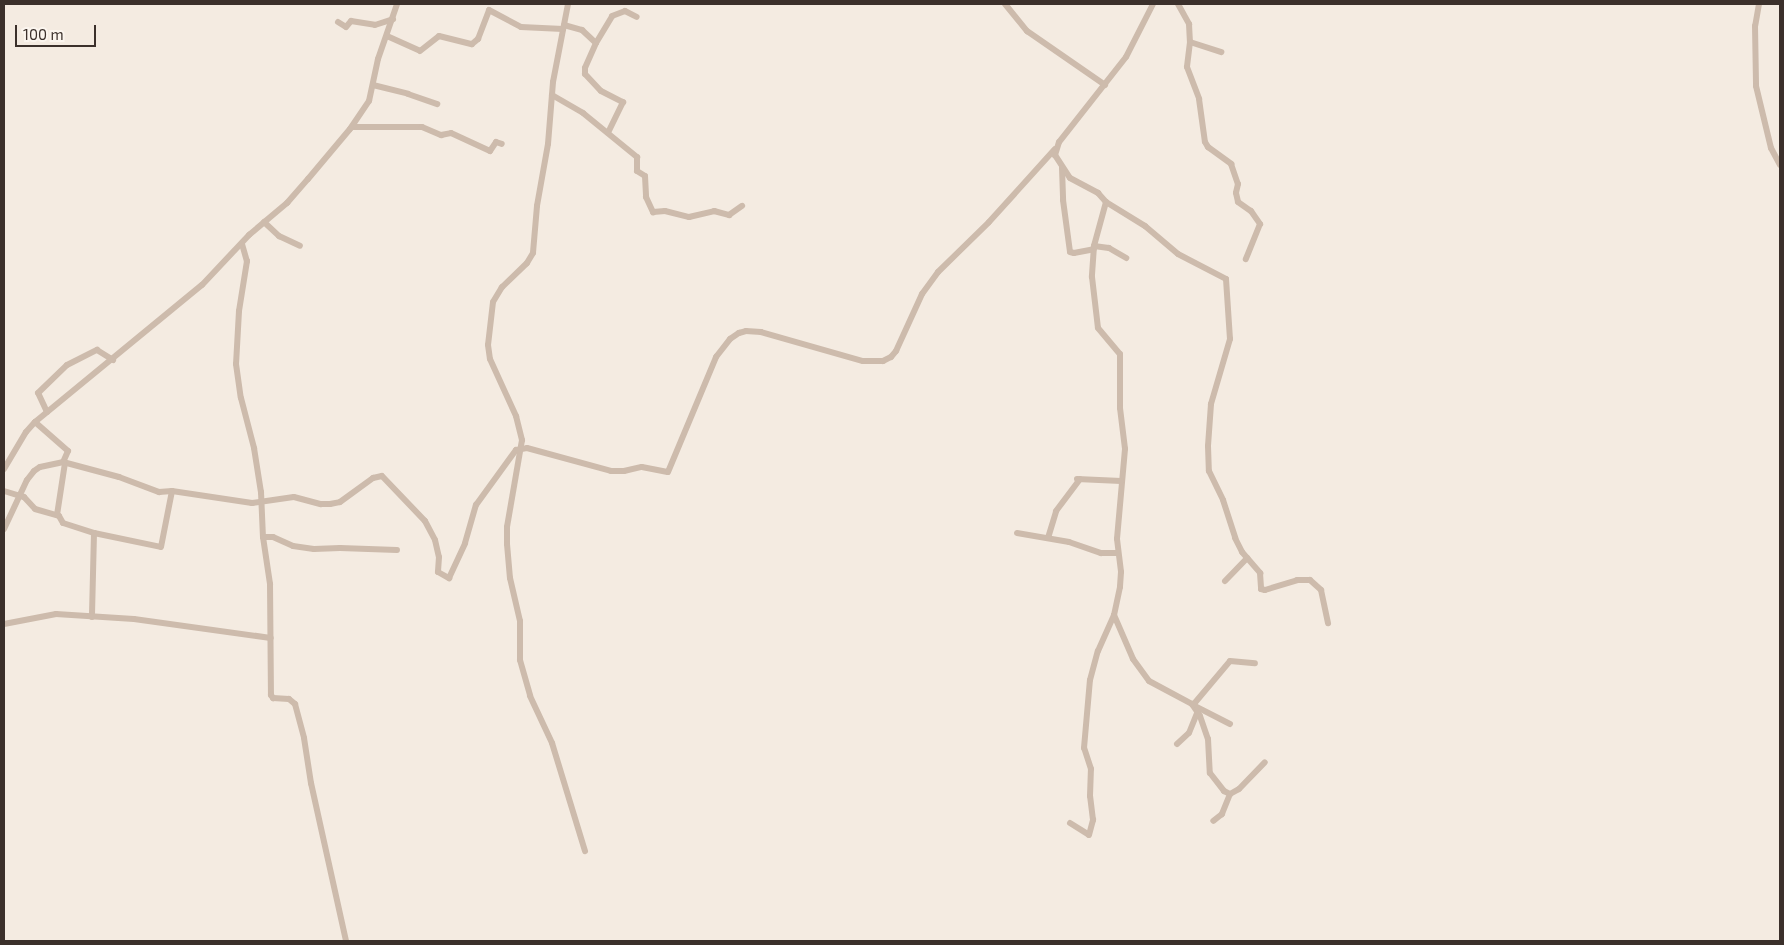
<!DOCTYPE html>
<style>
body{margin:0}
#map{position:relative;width:1784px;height:945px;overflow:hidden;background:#f4ebe1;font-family:"Exo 2",sans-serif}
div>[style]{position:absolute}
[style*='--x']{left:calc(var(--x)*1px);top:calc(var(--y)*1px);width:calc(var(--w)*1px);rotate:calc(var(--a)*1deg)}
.minor>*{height:6px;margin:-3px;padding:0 3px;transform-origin:3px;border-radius:3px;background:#cdbbac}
span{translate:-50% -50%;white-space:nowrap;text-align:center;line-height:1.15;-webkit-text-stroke:5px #fbf5ee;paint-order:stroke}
.frame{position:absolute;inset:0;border:5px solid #3b302b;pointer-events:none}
.scale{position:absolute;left:15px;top:25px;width:81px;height:22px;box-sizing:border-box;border:2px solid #3b302b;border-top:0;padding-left:6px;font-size:15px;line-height:18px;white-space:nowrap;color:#3b302b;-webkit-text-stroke:4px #fbf5ee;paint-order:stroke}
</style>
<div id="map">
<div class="minor">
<i style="--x:568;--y:4;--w:79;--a:100.9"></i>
<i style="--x:553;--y:82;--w:62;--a:94.6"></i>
<i style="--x:548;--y:144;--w:63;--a:100.1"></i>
<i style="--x:537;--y:206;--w:47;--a:94.9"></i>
<i style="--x:533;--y:253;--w:12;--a:121"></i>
<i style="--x:527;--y:263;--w:35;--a:136"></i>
<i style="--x:502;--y:287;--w:17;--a:121"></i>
<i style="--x:493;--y:302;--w:43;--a:96.6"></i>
<i style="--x:488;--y:345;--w:14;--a:82"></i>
<i style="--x:490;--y:359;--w:63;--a:65.5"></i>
<i style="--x:516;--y:416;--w:25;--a:76"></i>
<i style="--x:522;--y:440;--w:88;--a:99.8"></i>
<i style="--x:507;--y:527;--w:17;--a:90"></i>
<i style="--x:507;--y:544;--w:34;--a:85"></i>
<i style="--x:510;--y:578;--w:44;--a:76.9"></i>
<i style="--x:520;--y:621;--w:39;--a:90"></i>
<i style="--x:520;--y:660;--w:37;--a:74"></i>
<i style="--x:530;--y:696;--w:52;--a:64.9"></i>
<i style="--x:552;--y:743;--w:113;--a:73"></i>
<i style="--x:1005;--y:4;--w:35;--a:51"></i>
<i style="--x:1027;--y:31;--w:95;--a:34.7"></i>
<i style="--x:1153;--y:4;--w:59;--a:117"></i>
<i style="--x:1126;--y:57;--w:108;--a:128.2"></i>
<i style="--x:1059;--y:142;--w:14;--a:107"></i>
<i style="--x:1055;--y:155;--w:27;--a:57"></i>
<i style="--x:1070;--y:178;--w:32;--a:28"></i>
<i style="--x:1098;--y:193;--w:12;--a:48"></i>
<i style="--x:1106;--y:202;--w:46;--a:105.3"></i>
<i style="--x:1094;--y:246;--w:31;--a:94"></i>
<i style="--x:1092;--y:277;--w:51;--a:83.3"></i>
<i style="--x:1098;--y:328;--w:34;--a:50"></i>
<i style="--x:1120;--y:354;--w:54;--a:90"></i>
<i style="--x:1120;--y:408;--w:41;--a:83"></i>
<i style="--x:1125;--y:449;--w:90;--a:95.1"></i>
<i style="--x:1117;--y:539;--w:33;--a:83"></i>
<i style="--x:1121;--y:572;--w:15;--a:94"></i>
<i style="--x:1120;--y:587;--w:29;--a:102"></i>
<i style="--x:1114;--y:615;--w:48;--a:66.6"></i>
<i style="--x:1133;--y:659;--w:27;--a:54"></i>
<i style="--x:1149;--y:681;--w:49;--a:28.1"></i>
<i style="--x:1192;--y:704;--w:14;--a:56"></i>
<i style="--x:1200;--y:716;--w:24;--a:71"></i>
<i style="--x:1208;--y:739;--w:34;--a:87"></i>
<i style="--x:1210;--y:773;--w:23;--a:52"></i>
<i style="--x:1224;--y:791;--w:7;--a:27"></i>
<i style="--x:1230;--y:794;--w:22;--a:112"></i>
<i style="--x:1222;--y:814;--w:11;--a:142"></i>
<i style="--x:1178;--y:4;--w:23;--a:61"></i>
<i style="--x:1189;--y:24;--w:18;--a:87"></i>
<i style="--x:1190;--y:42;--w:25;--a:97"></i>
<i style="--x:1187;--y:67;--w:34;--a:69"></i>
<i style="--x:1199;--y:99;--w:43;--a:82.1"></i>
<i style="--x:1205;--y:142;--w:6;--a:59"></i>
<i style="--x:1208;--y:147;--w:29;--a:36"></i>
<i style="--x:1231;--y:164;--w:21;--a:71"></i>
<i style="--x:1238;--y:184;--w:9;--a:103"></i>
<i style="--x:1236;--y:193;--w:9;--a:77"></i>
<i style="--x:1238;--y:202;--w:16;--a:35"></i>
<i style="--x:1251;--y:211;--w:16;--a:55"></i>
<i style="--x:1260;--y:224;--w:38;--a:112"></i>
<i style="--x:1759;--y:4;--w:22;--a:100"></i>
<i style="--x:1755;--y:26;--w:60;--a:89"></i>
<i style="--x:1756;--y:86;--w:64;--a:76.4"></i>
<i style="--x:1771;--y:148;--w:19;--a:62"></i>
<i style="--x:338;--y:22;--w:9;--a:32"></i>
<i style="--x:346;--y:27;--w:8;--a:-50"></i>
<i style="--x:351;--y:21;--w:24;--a:9"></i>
<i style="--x:375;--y:25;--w:19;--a:-18"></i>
<i style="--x:564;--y:25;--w:19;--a:16"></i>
<i style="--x:582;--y:30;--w:19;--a:43"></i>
<i style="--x:596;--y:43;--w:27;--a:114"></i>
<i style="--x:585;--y:68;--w:6;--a:90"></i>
<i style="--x:585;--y:74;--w:23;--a:47"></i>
<i style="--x:601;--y:91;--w:25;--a:27"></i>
<i style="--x:623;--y:102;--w:34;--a:116"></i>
<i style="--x:387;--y:36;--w:36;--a:24"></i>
<i style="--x:420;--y:51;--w:24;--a:-38"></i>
<i style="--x:439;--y:36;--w:34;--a:14"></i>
<i style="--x:472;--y:44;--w:8;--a:-40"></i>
<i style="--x:478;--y:39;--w:31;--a:-69"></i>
<i style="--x:489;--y:10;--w:36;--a:28"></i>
<i style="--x:521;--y:27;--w:42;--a:2.7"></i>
<i style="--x:1190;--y:42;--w:33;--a:18"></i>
<i style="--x:596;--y:43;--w:31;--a:-59"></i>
<i style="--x:612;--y:16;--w:14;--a:-21"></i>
<i style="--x:625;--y:11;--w:13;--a:27"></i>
<i style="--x:373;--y:85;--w:36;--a:14"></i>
<i style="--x:408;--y:94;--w:31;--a:19"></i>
<i style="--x:552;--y:95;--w:36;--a:30"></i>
<i style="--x:583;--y:113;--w:70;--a:39.2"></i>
<i style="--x:637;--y:157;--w:14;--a:90"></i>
<i style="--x:637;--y:171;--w:9;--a:32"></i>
<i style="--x:645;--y:176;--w:21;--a:87"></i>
<i style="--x:646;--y:197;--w:17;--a:65"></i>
<i style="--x:653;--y:212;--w:12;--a:-5"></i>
<i style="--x:665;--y:211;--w:25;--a:14"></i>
<i style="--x:689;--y:217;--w:26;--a:-13"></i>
<i style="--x:714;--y:211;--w:16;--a:15"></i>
<i style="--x:729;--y:215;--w:16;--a:-35"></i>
<i style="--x:352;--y:127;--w:70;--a:0"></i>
<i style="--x:422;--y:127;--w:21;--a:23"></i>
<i style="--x:441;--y:135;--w:10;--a:-11"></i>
<i style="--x:451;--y:133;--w:43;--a:24.8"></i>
<i style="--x:490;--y:151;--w:11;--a:-56"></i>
<i style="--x:496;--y:142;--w:6;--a:18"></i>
<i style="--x:1062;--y:168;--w:32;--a:88"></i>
<i style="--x:1063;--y:200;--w:52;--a:82.3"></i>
<i style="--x:1070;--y:252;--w:4;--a:14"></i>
<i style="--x:1074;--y:253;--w:20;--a:-11"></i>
<i style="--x:1106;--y:202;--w:46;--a:31.6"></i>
<i style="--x:1145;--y:226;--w:43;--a:40.3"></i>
<i style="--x:1178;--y:254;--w:54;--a:27.5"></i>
<i style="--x:1226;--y:279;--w:60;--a:86.2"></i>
<i style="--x:1230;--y:339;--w:68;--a:106.3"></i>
<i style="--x:1211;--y:404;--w:42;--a:94.1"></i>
<i style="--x:1208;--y:446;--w:25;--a:88"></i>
<i style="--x:1209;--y:471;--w:32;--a:64"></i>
<i style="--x:1223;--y:500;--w:40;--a:72"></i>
<i style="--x:1235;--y:538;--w:16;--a:63"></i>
<i style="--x:1242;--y:552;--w:28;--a:49"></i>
<i style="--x:1260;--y:573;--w:16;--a:86"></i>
<i style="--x:1261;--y:589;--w:4;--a:14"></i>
<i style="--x:1265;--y:590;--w:34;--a:-17"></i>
<i style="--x:1297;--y:580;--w:13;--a:0"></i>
<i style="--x:1310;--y:580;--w:15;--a:42"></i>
<i style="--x:1321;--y:590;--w:34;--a:78"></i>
<i style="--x:264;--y:222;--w:21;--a:43"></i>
<i style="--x:279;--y:236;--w:23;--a:25"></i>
<i style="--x:242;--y:244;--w:18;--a:74"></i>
<i style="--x:247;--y:261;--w:51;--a:99.1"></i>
<i style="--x:239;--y:311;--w:53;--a:93.2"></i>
<i style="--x:236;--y:364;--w:34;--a:82"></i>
<i style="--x:241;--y:398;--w:52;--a:75.4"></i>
<i style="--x:254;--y:448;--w:45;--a:81"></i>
<i style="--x:261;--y:492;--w:45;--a:87.5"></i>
<i style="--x:263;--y:537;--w:48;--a:81.5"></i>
<i style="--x:270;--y:584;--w:111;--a:89.5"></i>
<i style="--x:271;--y:695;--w:4;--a:56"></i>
<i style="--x:273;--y:698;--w:16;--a:4"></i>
<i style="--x:289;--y:699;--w:8;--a:40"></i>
<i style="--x:295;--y:704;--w:35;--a:75"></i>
<i style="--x:304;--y:738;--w:46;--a:81.2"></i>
<i style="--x:311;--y:783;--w:162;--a:77.5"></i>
<i style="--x:1094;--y:246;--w:15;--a:8"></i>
<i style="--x:1109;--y:248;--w:20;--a:30"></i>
<i style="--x:47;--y:412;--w:21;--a:-115"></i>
<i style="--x:38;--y:393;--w:40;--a:-44"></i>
<i style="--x:67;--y:365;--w:34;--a:-27"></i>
<i style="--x:97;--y:350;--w:19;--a:32"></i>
<i style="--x:35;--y:422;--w:44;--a:41.3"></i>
<i style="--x:68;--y:451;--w:12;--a:114"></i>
<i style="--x:63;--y:462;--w:58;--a:15"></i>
<i style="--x:119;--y:477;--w:43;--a:20.6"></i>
<i style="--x:159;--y:492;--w:13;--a:-4"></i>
<i style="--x:172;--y:491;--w:81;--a:8.5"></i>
<i style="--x:252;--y:503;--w:42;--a:-8.1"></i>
<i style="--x:294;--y:497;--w:28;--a:15"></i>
<i style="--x:321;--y:504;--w:9;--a:0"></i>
<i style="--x:330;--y:504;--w:10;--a:-11"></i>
<i style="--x:340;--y:502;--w:41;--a:-36"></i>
<i style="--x:373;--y:478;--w:9;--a:-13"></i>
<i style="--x:382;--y:476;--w:62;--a:46.3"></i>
<i style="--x:425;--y:521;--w:21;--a:62"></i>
<i style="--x:435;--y:540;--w:17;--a:77"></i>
<i style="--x:439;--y:557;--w:15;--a:94"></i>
<i style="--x:438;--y:572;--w:13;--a:29"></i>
<i style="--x:449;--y:578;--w:38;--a:-65"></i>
<i style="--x:465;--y:543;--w:40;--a:-74"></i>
<i style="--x:476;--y:505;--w:68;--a:-54"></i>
<i style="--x:516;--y:450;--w:11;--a:-10"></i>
<i style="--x:527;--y:448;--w:87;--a:15.3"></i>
<i style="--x:611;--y:471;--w:13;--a:0"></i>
<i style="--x:624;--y:471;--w:18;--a:-13"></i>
<i style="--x:642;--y:467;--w:26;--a:11"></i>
<i style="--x:668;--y:472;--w:125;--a:-67.3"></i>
<i style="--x:716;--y:357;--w:23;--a:-52"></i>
<i style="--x:730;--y:339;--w:11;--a:-34"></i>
<i style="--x:739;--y:333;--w:7;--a:-16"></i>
<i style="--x:746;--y:331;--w:15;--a:4"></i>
<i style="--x:761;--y:332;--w:106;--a:15.9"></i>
<i style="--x:863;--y:361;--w:20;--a:0"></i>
<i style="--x:883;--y:361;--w:9;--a:-27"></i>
<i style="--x:891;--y:357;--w:8;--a:-50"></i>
<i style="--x:896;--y:351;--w:63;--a:-65.5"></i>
<i style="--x:922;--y:294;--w:27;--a:-54"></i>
<i style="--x:938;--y:272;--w:71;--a:-44.4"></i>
<i style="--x:989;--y:222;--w:98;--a:-47.9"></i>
<i style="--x:4;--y:469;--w:43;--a:-59.3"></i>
<i style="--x:26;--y:432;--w:13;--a:-48"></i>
<i style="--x:35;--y:422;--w:216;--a:-39.4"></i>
<i style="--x:202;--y:285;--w:69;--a:-46.8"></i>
<i style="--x:249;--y:235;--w:50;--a:-40.1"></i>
<i style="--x:287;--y:203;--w:32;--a:-49"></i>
<i style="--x:308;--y:179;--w:65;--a:-50"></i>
<i style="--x:350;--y:129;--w:34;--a:-56"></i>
<i style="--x:369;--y:101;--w:43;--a:-77.9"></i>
<i style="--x:378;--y:59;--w:58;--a:-70.9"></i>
<i style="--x:1077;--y:479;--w:44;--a:2.6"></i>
<i style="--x:4;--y:491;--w:21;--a:17"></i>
<i style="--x:24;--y:497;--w:16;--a:47"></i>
<i style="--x:35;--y:509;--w:25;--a:16"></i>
<i style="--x:59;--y:516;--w:8;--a:60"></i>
<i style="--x:63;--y:523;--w:33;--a:18"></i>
<i style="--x:94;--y:533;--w:84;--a:91.4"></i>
<i style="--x:57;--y:515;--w:53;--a:-81.3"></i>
<i style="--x:4;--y:529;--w:54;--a:-64.9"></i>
<i style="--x:27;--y:480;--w:11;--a:-52"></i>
<i style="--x:34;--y:471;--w:7;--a:-34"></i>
<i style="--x:40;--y:467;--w:24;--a:-12"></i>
<i style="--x:94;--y:533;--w:68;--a:11.8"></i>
<i style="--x:161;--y:547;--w:57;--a:-78.9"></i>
<i style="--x:1017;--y:533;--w:53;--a:9.8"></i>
<i style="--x:1069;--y:542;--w:34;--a:19"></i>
<i style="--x:1101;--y:553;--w:17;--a:0"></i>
<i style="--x:263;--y:537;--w:10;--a:0"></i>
<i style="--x:273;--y:537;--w:22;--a:24"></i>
<i style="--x:293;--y:546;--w:21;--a:8"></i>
<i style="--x:314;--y:549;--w:26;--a:-2"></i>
<i style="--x:340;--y:548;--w:57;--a:2"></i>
<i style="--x:1048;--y:538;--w:28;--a:-73"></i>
<i style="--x:1056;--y:511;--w:40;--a:-53"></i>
<i style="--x:1225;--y:581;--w:32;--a:-46"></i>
<i style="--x:4;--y:624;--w:53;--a:-10.9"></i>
<i style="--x:56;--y:614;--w:78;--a:3.7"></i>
<i style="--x:134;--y:619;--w:138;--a:7.9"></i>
<i style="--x:1230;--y:724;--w:42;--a:-152.8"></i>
<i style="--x:1193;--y:705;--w:57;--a:-49.9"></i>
<i style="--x:1230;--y:661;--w:25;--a:5"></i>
<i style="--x:1177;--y:744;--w:16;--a:-43"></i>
<i style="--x:1189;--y:733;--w:22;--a:-68"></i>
<i style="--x:1230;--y:794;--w:10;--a:-29"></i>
<i style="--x:1239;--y:789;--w:37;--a:-46"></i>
<i style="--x:1070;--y:823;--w:22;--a:32"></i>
<i style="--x:1089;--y:835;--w:16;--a:-75"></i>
<i style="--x:1093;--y:820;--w:24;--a:-97"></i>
<i style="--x:1090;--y:796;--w:27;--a:-88"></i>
<i style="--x:1091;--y:769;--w:22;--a:-108"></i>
<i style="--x:1084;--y:748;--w:68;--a:-85"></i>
<i style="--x:1090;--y:680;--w:30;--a:-75"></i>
<i style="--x:1098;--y:651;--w:39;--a:-66"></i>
</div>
<div class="frame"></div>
<div class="scale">100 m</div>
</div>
